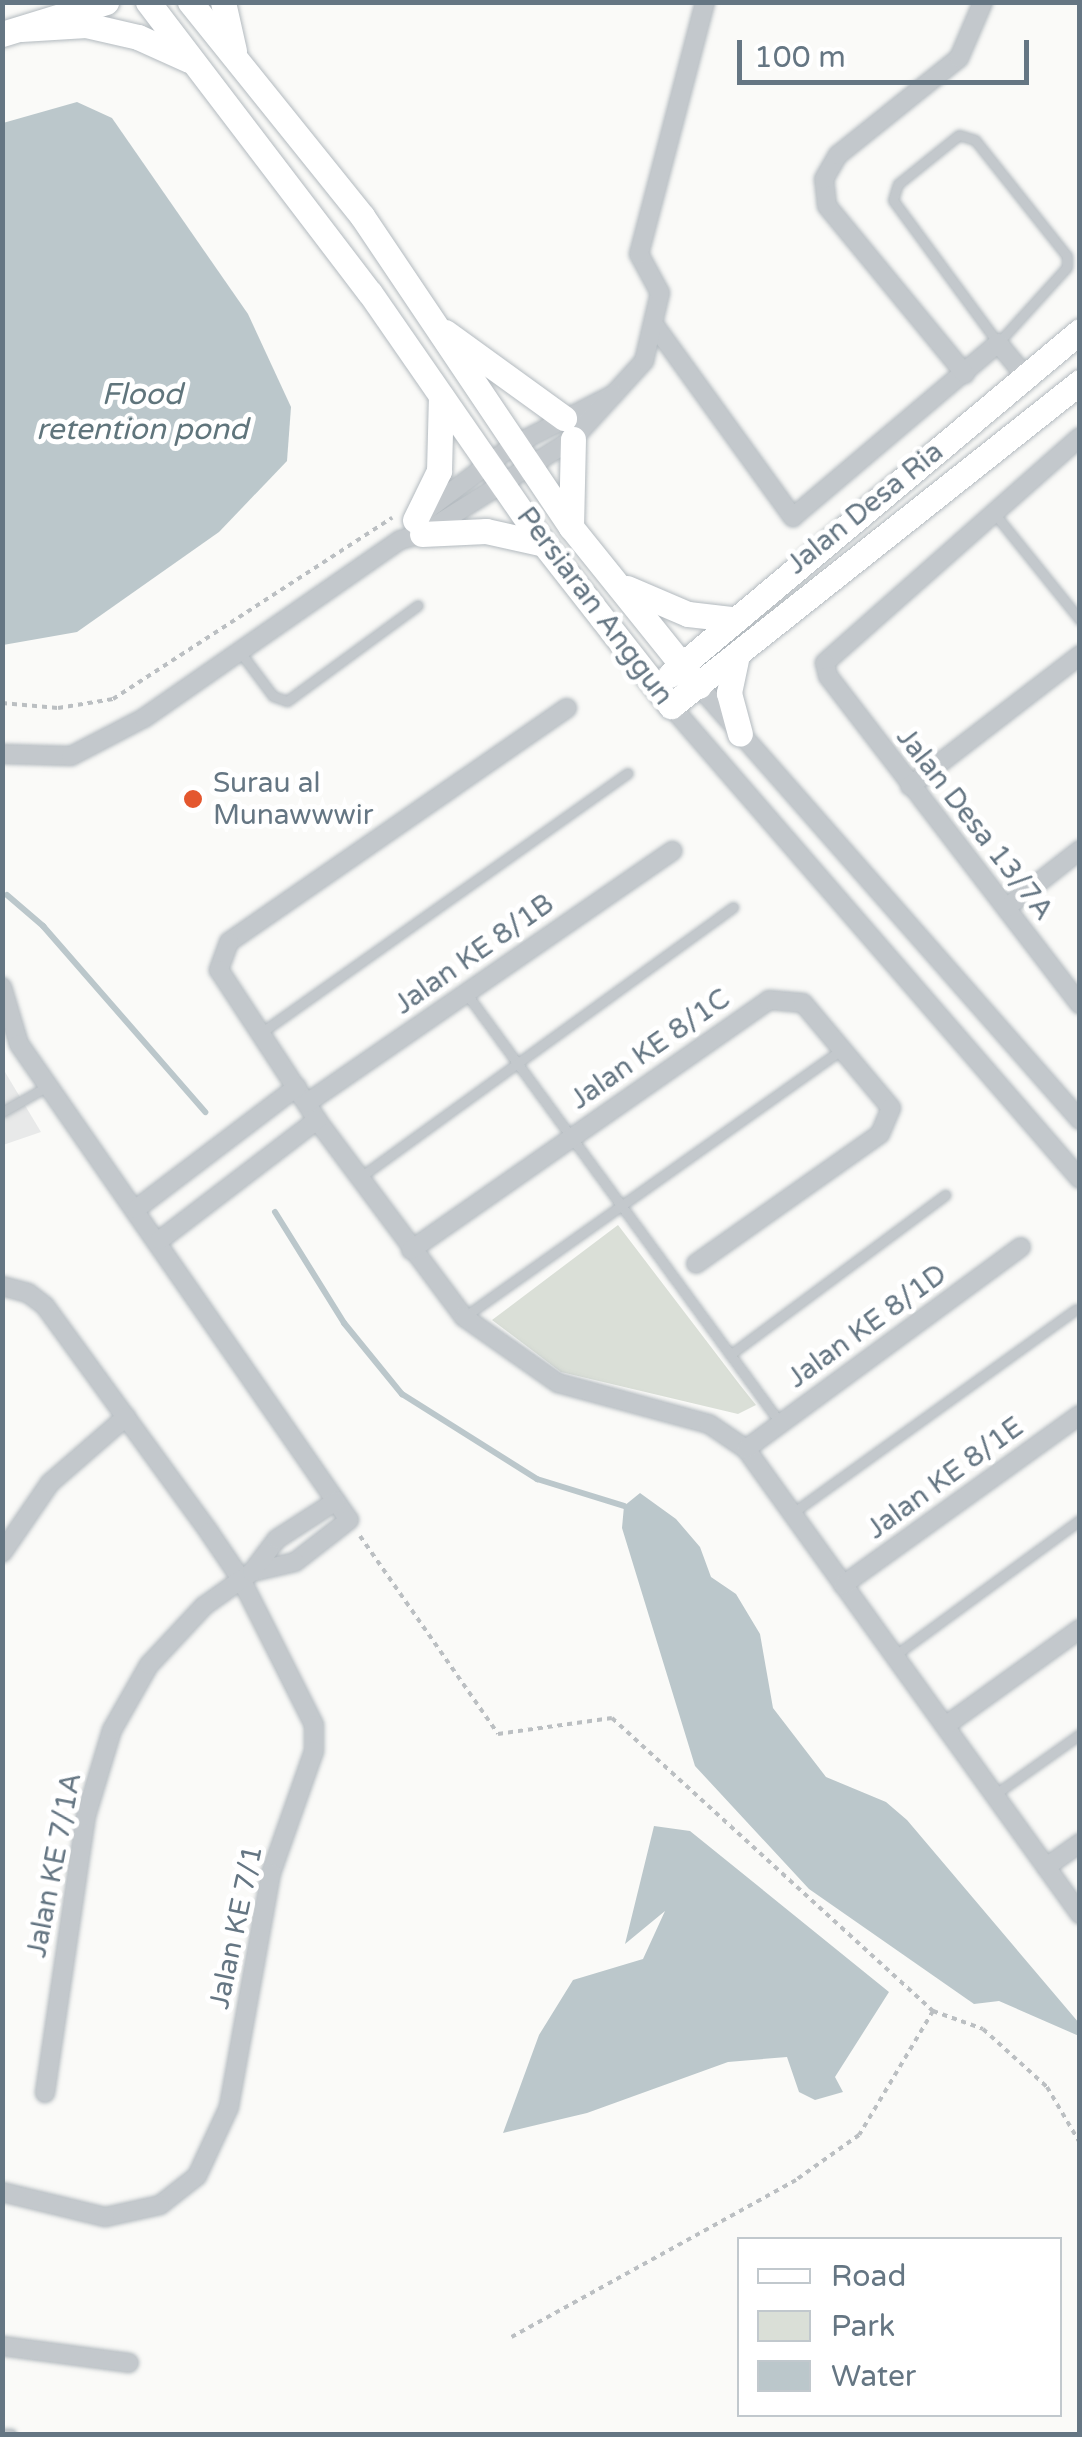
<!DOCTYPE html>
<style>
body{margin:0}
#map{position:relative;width:1082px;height:2437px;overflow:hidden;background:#fafaf8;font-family:"Varela Round",sans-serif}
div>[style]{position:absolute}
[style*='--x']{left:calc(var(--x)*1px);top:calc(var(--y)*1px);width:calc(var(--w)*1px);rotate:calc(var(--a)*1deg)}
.built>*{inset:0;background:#e8e9e9}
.green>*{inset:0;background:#dadfd7}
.water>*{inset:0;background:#bbc7cb}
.stream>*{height:6px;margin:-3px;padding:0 3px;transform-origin:3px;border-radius:3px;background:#bbc7cb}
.path>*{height:4px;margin-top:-2px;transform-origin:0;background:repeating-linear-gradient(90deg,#bbbfc2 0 5px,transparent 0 10px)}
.roads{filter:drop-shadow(0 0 2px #b3babf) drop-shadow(0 0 2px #b3babf)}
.lane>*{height:9px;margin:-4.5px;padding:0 4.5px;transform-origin:4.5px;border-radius:4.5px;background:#c3c8cc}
.street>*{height:18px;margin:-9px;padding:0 9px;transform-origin:9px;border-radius:9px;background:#c3c8cc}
.secondary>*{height:25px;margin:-12.5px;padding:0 12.5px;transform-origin:12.5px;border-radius:12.5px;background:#fff}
.dots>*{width:28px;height:28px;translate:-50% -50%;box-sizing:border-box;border:5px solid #fff;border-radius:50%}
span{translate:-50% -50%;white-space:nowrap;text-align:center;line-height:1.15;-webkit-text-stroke:10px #fff;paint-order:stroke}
.street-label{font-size:28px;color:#657683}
.poi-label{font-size:28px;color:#657683}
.left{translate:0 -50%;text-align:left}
.water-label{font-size:30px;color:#60757c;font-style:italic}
.frame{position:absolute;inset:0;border:5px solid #657683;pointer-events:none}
.legend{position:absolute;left:737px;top:2237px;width:325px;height:180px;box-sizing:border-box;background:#fff;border:2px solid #c1c8cd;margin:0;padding:12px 18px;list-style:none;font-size:30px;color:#657683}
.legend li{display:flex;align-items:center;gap:20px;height:50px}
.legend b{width:50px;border:2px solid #c1c8cd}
.scale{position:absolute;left:737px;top:40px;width:292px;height:45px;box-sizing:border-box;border:5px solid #657683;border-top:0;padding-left:12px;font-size:30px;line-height:35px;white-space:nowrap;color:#657683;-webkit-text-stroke:8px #fff;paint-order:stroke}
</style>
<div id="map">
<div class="built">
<i style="clip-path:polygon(2px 1067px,41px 1132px,3px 1145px,2px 1145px)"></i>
</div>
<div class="green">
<i style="clip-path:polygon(618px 1225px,740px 1385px,756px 1405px,738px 1414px,561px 1372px,492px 1320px)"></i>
</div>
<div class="water">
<i style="clip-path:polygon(77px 102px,112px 118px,248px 314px,291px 407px,287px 461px,219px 532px,77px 632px,3px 645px,3px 123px)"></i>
<i style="clip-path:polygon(640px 1493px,676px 1519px,700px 1547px,711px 1577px,736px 1594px,760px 1634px,773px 1708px,826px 1777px,886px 1802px,907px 1820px,1079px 2023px,1079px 2036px,999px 2001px,974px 2004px,809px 1889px,695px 1766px,622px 1528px,624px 1506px)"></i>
<i style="clip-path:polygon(654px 1826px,690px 1831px,889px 1992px,835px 2077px,843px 2092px,815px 2100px,799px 2092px,787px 2057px,728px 2062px,587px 2113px,503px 2133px,539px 2035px,573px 1980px,643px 1959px,665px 1911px,625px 1944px)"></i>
</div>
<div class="stream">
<i style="--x:7;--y:895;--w:48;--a:40.7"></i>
<i style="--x:43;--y:926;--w:247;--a:48.9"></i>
<i style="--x:275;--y:1212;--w:131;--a:58.1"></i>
<i style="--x:344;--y:1323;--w:92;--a:50.8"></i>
<i style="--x:402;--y:1394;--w:160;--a:32.2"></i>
<i style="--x:537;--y:1479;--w:91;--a:17.2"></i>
</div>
<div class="path">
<i style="--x:2;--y:703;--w:56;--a:5.1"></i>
<i style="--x:58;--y:708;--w:56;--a:-9.3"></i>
<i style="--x:113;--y:699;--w:333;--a:-33"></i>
<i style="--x:360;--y:1536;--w:241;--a:55.1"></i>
<i style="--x:498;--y:1734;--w:115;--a:-8"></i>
<i style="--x:612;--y:1718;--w:435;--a:42.4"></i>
<i style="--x:933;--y:2011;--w:144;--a:120.8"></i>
<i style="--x:859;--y:2135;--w:77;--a:144.5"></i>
<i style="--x:796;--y:2180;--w:325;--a:151.1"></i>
<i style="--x:933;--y:2011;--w:53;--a:19.8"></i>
<i style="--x:983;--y:2029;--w:86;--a:42.2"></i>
<i style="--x:1047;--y:2087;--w:65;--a:59.5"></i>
</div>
<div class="roads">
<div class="lane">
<i style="--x:959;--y:135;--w:17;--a:17"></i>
<i style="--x:975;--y:140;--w:148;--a:51.6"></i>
<i style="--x:1067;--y:256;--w:11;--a:90"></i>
<i style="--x:1067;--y:267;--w:103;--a:132.2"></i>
<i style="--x:998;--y:343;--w:177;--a:-126.3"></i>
<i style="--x:893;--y:200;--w:17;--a:-73"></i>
<i style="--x:898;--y:184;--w:78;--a:-38.8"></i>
<i style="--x:994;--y:513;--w:137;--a:51.2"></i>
<i style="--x:240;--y:652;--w:55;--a:53.1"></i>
<i style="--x:273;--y:696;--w:15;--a:20"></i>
<i style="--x:287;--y:701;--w:162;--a:-36.2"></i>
<i style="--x:466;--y:993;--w:534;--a:53.84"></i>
<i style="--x:262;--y:1032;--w:448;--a:-35.3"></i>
<i style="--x:2;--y:1112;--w:53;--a:-29.5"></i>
<i style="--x:359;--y:1178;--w:462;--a:-35.9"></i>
<i style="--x:464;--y:1317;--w:462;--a:-35.3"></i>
<i style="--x:731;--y:1354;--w:267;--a:-36.6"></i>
<i style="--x:791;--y:1514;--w:351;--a:-35.7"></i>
<i style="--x:894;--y:1656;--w:230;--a:-36.2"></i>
<i style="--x:994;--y:1795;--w:105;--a:-35.3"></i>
<i style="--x:2;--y:2434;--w:9;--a:0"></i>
</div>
<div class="street">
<i style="--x:655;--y:326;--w:236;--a:54.2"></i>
<i style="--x:793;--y:517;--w:269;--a:-40.3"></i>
<i style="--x:998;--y:343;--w:43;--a:50.7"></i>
<i style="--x:965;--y:374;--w:217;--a:-129.4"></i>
<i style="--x:827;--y:206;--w:27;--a:-96"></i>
<i style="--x:824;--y:179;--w:28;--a:-60"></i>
<i style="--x:838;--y:155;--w:155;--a:-38.7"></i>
<i style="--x:959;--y:58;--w:61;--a:-66.8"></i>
<i style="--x:1080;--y:437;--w:341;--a:138.5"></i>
<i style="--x:825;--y:663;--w:13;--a:77"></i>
<i style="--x:828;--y:676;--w:414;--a:52.5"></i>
<i style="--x:423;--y:513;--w:114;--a:-36.8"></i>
<i style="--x:514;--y:445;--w:112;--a:-27"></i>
<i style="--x:614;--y:394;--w:45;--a:-47.7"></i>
<i style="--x:644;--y:361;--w:70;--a:-76.8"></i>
<i style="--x:660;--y:293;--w:44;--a:-118.3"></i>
<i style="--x:639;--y:254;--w:260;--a:-75.3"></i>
<i style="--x:699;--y:686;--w:578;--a:48.72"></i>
<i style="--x:671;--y:706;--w:625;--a:49.15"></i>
<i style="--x:567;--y:708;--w:411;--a:145.3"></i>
<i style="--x:229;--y:942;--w:30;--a:110"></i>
<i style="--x:219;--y:970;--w:179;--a:56.8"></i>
<i style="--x:317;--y:1120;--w:246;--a:53.3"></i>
<i style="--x:464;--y:1317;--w:115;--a:35.1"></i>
<i style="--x:558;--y:1383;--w:156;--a:15.2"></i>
<i style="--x:709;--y:1424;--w:45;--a:34"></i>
<i style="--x:746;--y:1449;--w:573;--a:54.31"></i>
<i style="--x:2;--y:754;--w:69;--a:1.7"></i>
<i style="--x:71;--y:756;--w:82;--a:-27.5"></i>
<i style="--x:144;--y:718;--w:312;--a:-34.8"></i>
<i style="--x:400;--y:540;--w:23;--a:-15"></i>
<i style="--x:422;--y:534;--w:178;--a:-32.2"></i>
<i style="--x:573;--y:439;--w:61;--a:-47.7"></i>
<i style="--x:910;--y:786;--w:215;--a:-37.6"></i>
<i style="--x:1006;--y:908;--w:94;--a:-38.1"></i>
<i style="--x:2;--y:987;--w:59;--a:73.4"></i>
<i style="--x:19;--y:1044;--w:579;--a:55.27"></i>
<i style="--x:349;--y:1520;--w:68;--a:142.1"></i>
<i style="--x:295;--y:1562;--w:44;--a:166.9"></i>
<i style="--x:307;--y:1103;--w:444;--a:-34.6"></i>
<i style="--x:136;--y:1209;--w:202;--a:-37.2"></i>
<i style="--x:160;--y:1240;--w:198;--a:-37.4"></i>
<i style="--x:411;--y:1250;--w:437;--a:-34.9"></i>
<i style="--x:769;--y:1000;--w:34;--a:5"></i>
<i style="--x:803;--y:1003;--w:137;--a:50"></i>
<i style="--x:891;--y:1108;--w:28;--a:113"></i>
<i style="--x:880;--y:1134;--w:225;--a:144.8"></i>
<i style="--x:2;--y:1286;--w:27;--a:15"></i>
<i style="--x:28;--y:1293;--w:21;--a:37"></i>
<i style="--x:45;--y:1306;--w:279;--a:54"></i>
<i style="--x:209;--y:1532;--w:57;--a:55.8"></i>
<i style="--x:241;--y:1579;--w:163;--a:63.4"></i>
<i style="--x:314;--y:1725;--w:26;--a:90"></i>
<i style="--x:314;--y:1751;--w:129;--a:109.4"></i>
<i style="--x:271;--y:1873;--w:238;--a:100.2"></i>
<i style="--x:229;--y:2107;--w:76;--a:114.9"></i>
<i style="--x:197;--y:2176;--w:47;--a:141.9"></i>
<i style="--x:160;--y:2205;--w:56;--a:167.7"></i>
<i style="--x:105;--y:2217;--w:106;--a:-166.4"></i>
<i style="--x:746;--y:1449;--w:341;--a:-36.3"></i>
<i style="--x:2;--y:1553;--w:85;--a:-55.6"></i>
<i style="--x:50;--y:1483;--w:101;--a:-41"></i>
<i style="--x:843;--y:1585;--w:292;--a:-35.7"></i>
<i style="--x:945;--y:1726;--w:166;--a:-35.7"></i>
<i style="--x:1046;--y:1867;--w:42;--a:-35.2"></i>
<i style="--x:45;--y:2093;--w:280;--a:-81.6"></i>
<i style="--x:86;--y:1816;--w:90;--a:-73.2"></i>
<i style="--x:112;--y:1730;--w:75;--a:-60.4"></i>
<i style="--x:149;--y:1665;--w:81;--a:-47"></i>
<i style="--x:204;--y:1606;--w:59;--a:-35.3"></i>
<i style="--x:252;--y:1572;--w:41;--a:-52.9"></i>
<i style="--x:277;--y:1539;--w:70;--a:-32.8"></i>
<i style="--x:2;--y:2346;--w:128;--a:7.6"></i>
</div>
<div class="secondary">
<i style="--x:148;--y:2;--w:366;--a:52.7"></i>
<i style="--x:370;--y:293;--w:305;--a:55.3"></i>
<i style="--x:544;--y:544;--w:206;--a:51.9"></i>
<i style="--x:671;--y:706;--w:522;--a:-38.39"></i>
<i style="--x:190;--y:2;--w:275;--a:51.2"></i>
<i style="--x:362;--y:216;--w:375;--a:56.1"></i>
<i style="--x:571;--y:527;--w:204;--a:51.2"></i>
<i style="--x:223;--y:2;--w:50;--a:77.3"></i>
<i style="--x:21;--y:29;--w:65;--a:-3.5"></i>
<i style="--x:86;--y:25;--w:53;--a:13"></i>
<i style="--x:138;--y:37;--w:56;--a:24.3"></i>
<i style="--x:2;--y:34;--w:109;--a:-17.1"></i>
<i style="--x:445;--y:332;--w:147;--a:35.9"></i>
<i style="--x:415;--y:520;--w:55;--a:-63.9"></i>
<i style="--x:439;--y:471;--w:75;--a:-88.5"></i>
<i style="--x:571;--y:527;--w:88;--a:-88.7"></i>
<i style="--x:422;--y:534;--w:64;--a:-2.7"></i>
<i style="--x:486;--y:531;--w:59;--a:12.6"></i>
<i style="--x:627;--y:588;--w:66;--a:23.1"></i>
<i style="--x:688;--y:614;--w:43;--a:6.6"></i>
<i style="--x:737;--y:655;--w:39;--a:102"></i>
<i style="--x:729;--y:693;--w:42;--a:75"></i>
<i style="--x:670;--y:675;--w:535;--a:-40"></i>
</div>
</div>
<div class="dots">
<i style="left:193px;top:799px;background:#e4572e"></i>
</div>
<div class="street-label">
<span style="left:865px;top:508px;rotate:-39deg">Jalan Desa Ria</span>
<span style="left:595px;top:606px;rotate:53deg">Persiaran Anggun</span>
<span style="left:975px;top:824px;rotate:52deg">Jalan Desa 13/7A</span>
<span style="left:474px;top:954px;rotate:-35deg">Jalan KE 8/1B</span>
<span style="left:650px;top:1049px;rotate:-35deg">Jalan KE 8/1C</span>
<span style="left:867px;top:1326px;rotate:-36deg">Jalan KE 8/1D</span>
<span style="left:945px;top:1478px;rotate:-36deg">Jalan KE 8/1E</span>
<span style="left:54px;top:1865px;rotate:-79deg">Jalan KE 7/1A</span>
<span style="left:236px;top:1927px;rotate:-78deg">Jalan KE 7/1</span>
</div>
<div class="poi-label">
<span class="left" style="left:213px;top:799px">Surau al<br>Munawwwir</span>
</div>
<div class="water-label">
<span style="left:142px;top:412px">Flood<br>retention pond</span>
</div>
<div class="frame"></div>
<ul class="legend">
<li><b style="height:12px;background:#fff"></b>Road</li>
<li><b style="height:28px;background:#dadfd7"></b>Park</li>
<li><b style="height:28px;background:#bbc7cb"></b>Water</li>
</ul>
<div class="scale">100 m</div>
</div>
